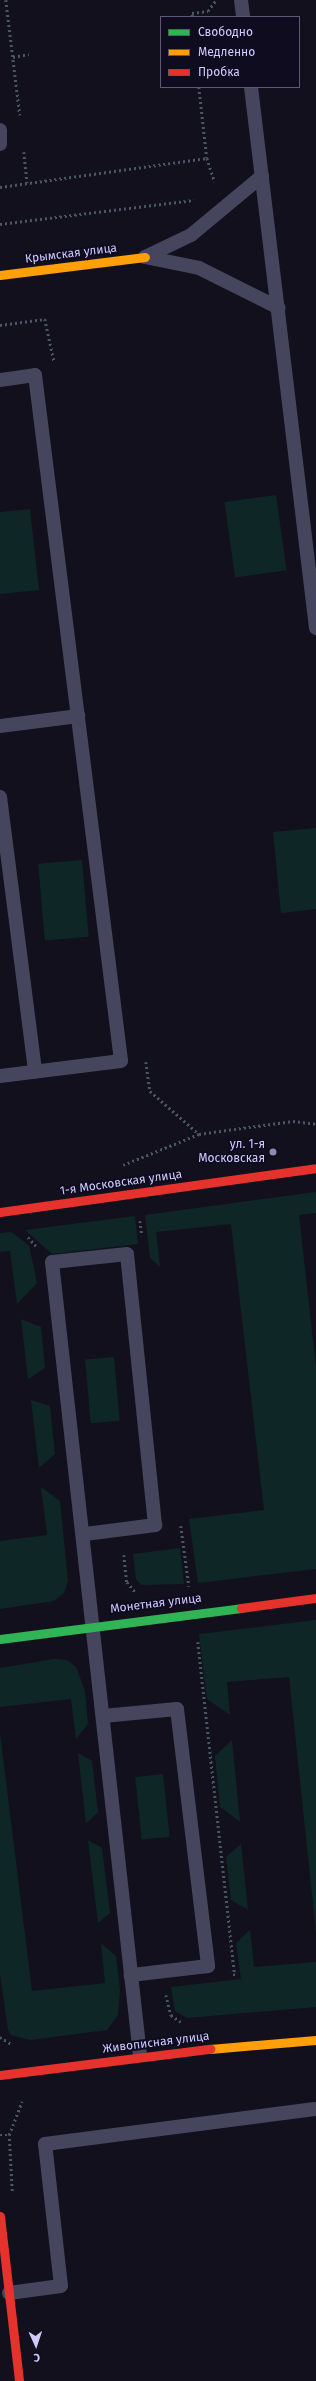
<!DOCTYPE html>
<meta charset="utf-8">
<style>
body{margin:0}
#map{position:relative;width:316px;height:2381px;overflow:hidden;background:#12101c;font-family:"Fira Sans",sans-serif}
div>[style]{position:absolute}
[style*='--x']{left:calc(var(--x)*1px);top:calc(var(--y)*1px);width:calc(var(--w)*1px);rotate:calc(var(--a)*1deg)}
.green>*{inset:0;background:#0f2626;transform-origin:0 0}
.path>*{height:2.5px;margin-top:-1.25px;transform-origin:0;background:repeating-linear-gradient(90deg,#485764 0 2px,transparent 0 5px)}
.lane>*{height:14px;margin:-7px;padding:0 7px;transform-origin:7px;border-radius:7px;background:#45455d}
.fast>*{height:9px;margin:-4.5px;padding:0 4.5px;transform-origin:4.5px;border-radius:4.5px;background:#30b455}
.slow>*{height:9px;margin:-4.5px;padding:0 4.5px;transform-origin:4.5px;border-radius:4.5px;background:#ff9f0a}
.jam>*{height:9px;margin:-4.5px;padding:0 4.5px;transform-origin:4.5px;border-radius:4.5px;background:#e5322d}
.dots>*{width:11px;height:11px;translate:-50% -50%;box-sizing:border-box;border:2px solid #0f0c20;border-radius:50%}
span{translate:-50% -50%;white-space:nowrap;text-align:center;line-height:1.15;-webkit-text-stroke:4px #0f0c20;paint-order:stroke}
.street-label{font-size:12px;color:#d0cbff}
.poi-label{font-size:12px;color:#d0cbff}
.right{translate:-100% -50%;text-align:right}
.legend{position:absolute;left:160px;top:16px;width:140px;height:72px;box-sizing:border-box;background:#0f0c20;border:1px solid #5c5879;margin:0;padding:5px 7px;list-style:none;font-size:12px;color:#d0cbff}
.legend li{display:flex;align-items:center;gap:8px;height:20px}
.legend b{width:20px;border:1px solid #5c5879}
.north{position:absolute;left:16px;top:2325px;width:40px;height:40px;-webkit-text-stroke:3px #0f0c20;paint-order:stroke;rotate:177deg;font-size:11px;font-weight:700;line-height:16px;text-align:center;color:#d0cbff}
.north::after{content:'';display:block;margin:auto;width:14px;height:18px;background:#d0cbff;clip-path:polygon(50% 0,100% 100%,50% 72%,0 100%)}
</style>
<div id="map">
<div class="green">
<i style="left:276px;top:495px;width:76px;height:52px;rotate:82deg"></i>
<i style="clip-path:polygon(30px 509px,39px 590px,0 594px,0 512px)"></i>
<i style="clip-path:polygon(316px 828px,316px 909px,281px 913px,273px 832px)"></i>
<i style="left:82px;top:860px;width:77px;height:44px;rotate:85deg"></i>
<i style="clip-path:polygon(316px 1192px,316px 1213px,299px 1215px,316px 1368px,316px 1569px,198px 1583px,189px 1519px,264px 1510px,231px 1224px,156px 1232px,160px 1267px,150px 1258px,145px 1215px)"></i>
<i style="clip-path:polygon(135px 1216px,138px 1244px,52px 1254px,25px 1230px)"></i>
<i style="clip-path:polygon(11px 1232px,29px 1245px,37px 1283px,17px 1304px,10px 1251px,0 1252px,0 1233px)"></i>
<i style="clip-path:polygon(21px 1319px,41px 1327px,45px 1368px,28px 1379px)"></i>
<i style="left:114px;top:1357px;width:64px;height:29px;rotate:85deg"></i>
<i style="clip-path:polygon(31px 1400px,50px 1406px,55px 1454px,39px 1468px)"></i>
<i style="clip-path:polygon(41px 1487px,60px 1501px,68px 1581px,64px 1593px,54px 1601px,0 1609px,0 1541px,47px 1535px)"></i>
<i style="clip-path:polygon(180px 1548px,184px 1584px,141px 1585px,136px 1579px,133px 1554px)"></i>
<i style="clip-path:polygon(316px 1620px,316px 1933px,289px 1677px,227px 1682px,230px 1715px,207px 1699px,199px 1634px)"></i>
<i style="clip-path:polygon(54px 1659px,67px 1660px,76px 1667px,85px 1691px,88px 1724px,76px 1739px,71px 1699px,0 1707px,0 1668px)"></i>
<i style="clip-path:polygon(0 1733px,32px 1991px,105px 1983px,101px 1943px,116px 1956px,120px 1990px,118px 2015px,107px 2030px,30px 2040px,11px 2035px,8px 2030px,0 1974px)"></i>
<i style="clip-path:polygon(232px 1740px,240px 1822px,220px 1807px,215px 1756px)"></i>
<i style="clip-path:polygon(78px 1753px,92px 1761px,98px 1812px,86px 1824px)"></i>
<i style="left:163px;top:1774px;width:63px;height:28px;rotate:84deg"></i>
<i style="clip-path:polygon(88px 1840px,102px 1848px,110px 1913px,98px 1923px)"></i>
<i style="clip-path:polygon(241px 1844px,248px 1910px,231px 1900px,226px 1857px)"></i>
<i style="clip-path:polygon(250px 1930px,254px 1967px,316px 1962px,316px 2007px,187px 2018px,175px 2011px,171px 1987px,241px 1979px,236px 1943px)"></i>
</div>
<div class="path">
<i style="--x:6;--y:0;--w:116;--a:83.1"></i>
<i style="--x:192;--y:17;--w:4;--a:-90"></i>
<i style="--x:192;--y:13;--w:16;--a:-7"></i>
<i style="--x:208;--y:11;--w:14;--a:-54"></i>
<i style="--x:13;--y:57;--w:16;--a:-11"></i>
<i style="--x:199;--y:87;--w:71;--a:83.6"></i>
<i style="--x:207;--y:158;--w:25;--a:72"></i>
<i style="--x:24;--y:152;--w:31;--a:84"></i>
<i style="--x:0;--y:187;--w:209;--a:-8"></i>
<i style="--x:0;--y:224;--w:195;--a:-7.1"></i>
<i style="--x:0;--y:325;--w:45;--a:-7.6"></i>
<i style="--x:45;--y:319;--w:43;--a:77.9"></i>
<i style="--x:146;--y:1062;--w:29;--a:82"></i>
<i style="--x:150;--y:1091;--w:65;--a:41.3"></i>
<i style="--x:123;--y:1165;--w:82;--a:-22.2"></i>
<i style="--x:199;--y:1134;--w:95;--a:-7.9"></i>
<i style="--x:293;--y:1121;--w:23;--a:7"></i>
<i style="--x:140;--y:1221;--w:15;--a:82"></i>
<i style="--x:28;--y:1237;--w:12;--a:48"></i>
<i style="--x:181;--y:1526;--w:61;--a:82.4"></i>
<i style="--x:124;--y:1555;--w:27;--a:84"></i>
<i style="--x:127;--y:1582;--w:14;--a:51"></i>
<i style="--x:198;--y:1642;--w:335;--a:83.7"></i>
<i style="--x:235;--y:1975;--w:5;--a:-158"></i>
<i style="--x:166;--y:1995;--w:21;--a:76"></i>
<i style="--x:171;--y:2015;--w:12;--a:35"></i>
<i style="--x:0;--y:2037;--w:13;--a:32"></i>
<i style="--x:0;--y:2135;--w:9;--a:0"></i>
<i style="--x:12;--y:2191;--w:56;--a:-93.1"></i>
<i style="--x:9;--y:2135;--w:36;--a:-69"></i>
</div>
<div class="lane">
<i style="--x:241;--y:0;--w:17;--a:83"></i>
<i style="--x:251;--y:87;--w:545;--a:83.15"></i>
<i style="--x:0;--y:130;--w:14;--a:90"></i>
<i style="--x:262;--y:176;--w:92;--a:140.3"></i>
<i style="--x:191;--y:235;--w:51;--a:154.4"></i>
<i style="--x:145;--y:257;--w:55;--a:11.5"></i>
<i style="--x:199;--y:268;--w:89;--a:26.6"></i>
<i style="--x:0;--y:380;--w:35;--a:-8"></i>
<i style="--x:35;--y:375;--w:691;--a:82.85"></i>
<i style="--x:121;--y:1061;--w:122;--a:172.9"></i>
<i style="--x:0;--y:726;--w:79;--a:-7.3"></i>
<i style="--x:0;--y:797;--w:277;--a:82.7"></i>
<i style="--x:85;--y:1534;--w:71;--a:-7.3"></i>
<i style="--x:155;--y:1525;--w:272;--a:-95.9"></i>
<i style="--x:127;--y:1254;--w:75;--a:173.9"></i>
<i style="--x:52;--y:1262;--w:798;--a:83.67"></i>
<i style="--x:103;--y:1716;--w:74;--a:-5.4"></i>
<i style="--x:177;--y:1709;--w:259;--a:83.1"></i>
<i style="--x:208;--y:1966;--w:78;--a:173.3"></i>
<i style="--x:9;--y:2293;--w:52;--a:-7.7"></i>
<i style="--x:61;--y:2286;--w:143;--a:-96.4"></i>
<i style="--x:45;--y:2144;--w:272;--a:-7.4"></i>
</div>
<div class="fast">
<i style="--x:0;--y:1639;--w:243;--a:-7.3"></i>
</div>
<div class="slow">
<i style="--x:0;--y:275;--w:146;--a:-7.1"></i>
<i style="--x:210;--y:2049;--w:106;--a:-4.9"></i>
</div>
<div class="jam">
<i style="--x:0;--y:1212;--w:319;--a:-7.9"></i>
<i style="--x:241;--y:1608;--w:76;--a:-7.6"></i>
<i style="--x:0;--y:2075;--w:212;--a:-7.1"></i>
<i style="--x:0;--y:2216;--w:166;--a:83.4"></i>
</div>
<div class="dots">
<i style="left:273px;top:1152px;background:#8e8ab0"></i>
</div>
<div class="street-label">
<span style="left:71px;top:254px;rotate:-7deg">Крымская улица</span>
<span style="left:121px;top:1183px;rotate:-8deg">1-я Московская улица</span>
<span style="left:156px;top:1604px;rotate:-7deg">Монетная улица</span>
<span style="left:156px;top:2043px;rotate:-7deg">Живописная улица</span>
</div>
<div class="poi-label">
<span class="right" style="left:265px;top:1152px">ул. 1-я<br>Московская</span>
</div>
<ul class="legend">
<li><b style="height:5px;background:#30b455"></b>Свободно</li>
<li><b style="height:5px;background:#ff9f0a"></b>Медленно</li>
<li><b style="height:5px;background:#e5322d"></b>Пробка</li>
</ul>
<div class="north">С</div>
</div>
